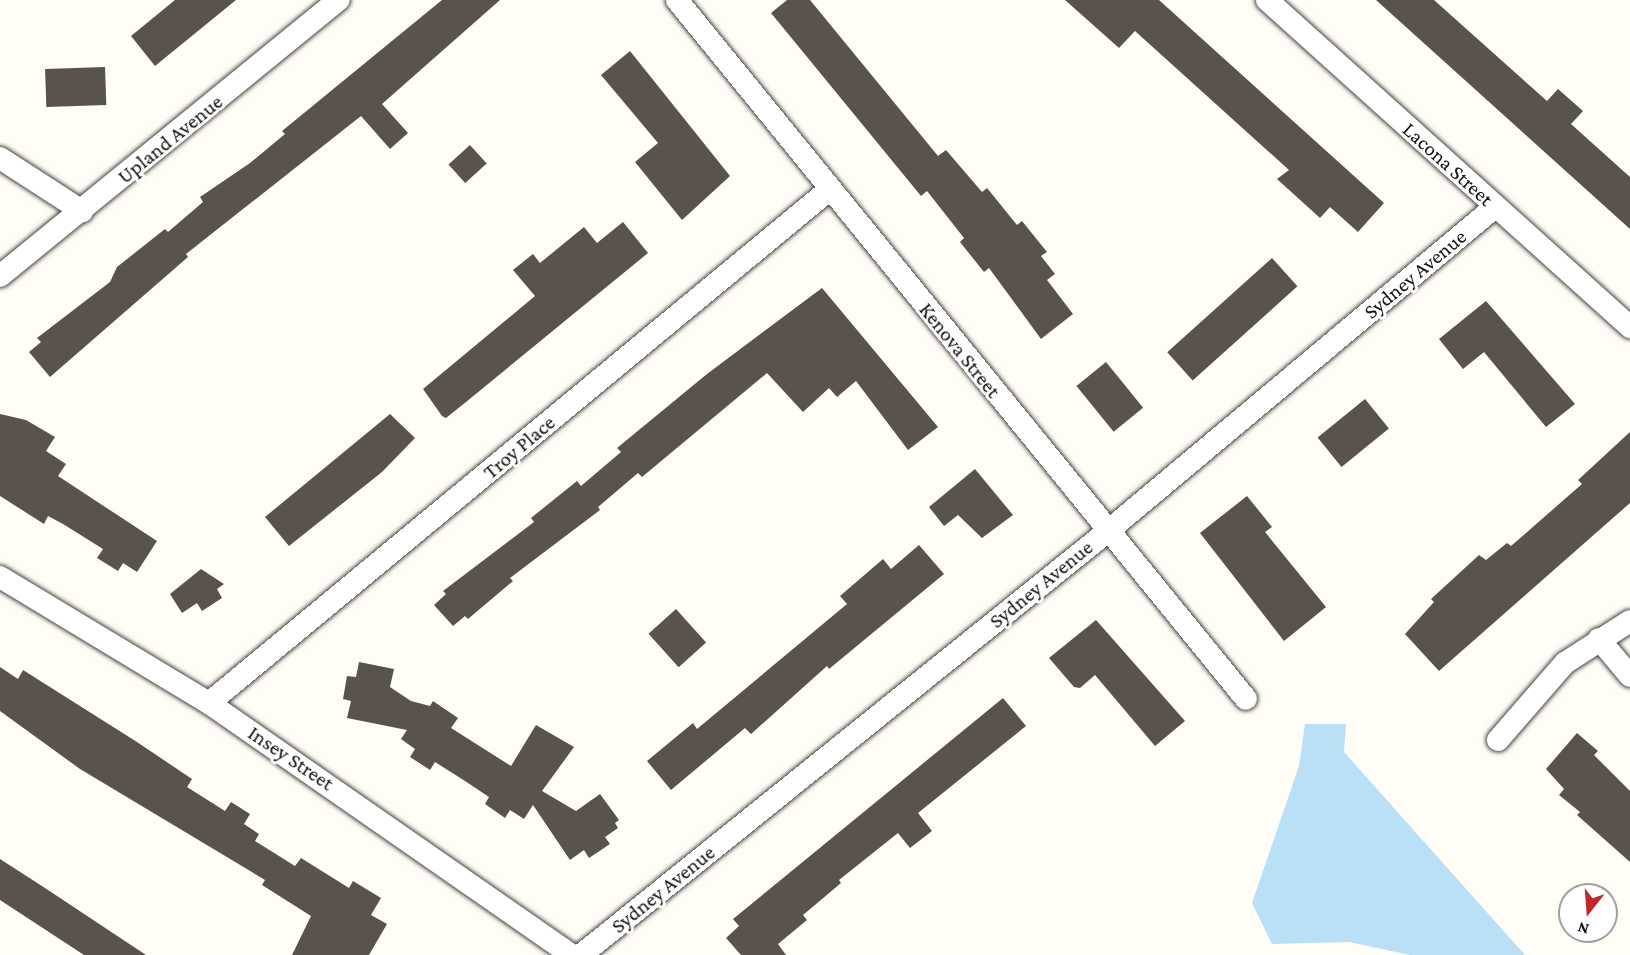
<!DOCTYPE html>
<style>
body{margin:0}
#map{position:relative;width:1630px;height:955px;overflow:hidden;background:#fffdf5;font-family:"Crimson Pro",serif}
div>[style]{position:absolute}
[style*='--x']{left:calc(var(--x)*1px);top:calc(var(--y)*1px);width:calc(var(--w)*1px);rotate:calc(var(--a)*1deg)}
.water>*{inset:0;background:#b9e0f7}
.building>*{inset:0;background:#5a524d;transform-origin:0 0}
.roads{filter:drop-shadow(0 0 2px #444) drop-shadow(0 0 2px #444)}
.minor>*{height:22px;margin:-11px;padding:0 11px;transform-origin:11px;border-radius:11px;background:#fff}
span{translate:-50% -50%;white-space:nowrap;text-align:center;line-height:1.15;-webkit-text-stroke:6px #fff;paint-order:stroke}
.street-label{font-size:21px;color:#111}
.north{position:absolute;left:1558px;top:883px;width:60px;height:60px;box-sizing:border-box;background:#fff;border:2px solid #a0a0a0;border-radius:50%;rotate:197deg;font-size:16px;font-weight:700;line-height:24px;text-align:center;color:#111}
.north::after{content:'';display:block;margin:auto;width:21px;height:27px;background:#c4262e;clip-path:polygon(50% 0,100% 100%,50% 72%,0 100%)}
</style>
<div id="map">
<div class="water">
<i style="clip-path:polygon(1305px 724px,1346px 724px,1344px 752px,1525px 955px,1410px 955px,1349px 942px,1272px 944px,1252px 903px,1299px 766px)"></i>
</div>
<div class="building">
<i style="clip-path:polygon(175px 0,236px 0,155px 66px,131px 36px)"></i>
<i style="clip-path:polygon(442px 0,500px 0,382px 104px,408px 133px,390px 149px,361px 116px,186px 254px,188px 257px,50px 377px,29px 352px,41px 342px,37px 338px,110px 282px,117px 267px,165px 229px,168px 232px,203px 202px,200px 197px,250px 163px,285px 134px,282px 131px)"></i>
<i style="clip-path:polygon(787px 0,810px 0,938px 156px,946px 150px,982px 192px,987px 188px,1017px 225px,1022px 221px,1047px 252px,1041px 256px,1055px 274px,1047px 280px,1073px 314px,1041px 339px,989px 268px,984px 272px,960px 242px,964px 238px,927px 191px,921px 196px,771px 13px)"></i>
<i style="clip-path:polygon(1065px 0,1159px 0,1384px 203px,1358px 232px,1330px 207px,1320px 218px,1277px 179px,1289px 170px,1135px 31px,1119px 48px)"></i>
<i style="clip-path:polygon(1376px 0,1434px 0,1547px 101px,1558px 89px,1583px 111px,1571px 124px,1630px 177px,1630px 229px)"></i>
<i style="clip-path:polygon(630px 51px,730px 176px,682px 220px,635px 162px,658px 143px,601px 75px)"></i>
<i style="left:105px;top:67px;width:38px;height:60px;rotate:88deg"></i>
<i style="left:470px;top:145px;width:25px;height:29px;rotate:48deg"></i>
<i style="clip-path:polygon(623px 222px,648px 253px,466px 402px,446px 418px,442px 416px,423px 389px,535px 296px,513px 270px,533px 254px,540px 263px,584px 227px,597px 243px)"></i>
<i style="left:1272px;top:258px;width:38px;height:141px;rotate:48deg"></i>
<i style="clip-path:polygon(822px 288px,938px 427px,908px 450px,856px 381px,837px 397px,829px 388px,803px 412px,767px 373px,642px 477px,638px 473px,598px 507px,600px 510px,510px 578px,513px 581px,468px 619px,465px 616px,453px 626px,434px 605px,446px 594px,443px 591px,534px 522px,531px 518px,577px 481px,581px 486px,621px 452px,617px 448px,707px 374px)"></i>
<i style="clip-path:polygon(1486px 301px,1575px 404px,1546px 427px,1484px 352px,1463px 369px,1439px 339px)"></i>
<i style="left:1106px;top:362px;width:59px;height:38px;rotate:51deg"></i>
<i style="left:1365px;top:399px;width:38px;height:61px;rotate:51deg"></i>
<i style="clip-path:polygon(0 414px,26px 420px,55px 437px,46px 451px,66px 464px,58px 476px,157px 541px,137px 572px,123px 563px,118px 571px,97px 558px,103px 549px,63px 524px,48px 516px,44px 524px,0 496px)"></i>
<i style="clip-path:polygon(390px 414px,415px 438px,382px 472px,289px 546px,265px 517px)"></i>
<i style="clip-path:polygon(1630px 432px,1630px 503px,1439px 671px,1405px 634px,1434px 602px,1431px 599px,1479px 555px,1486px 560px,1507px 543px,1511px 546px,1582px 484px,1578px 480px)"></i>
<i style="clip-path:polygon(975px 469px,1013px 515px,982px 538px,958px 515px,944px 526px,929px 507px)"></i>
<i style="clip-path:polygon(1247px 496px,1272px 527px,1265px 532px,1326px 607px,1284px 641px,1200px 533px)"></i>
<i style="clip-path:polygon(919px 545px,944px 574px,829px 669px,827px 666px,751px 734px,745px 728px,671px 790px,647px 761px,693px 723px,697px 729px,847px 604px,840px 596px,883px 559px,891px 569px)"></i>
<i style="clip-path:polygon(201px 569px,224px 584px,217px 589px,222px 598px,202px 611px,197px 603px,182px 613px,170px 594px)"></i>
<i style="left:676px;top:609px;width:45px;height:37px;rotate:48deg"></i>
<i style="clip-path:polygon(1096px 620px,1185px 721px,1155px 746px,1095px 675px,1080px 688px,1074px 687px,1049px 658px)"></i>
<i style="clip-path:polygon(359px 662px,394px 669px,390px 687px,411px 701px,430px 706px,433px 701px,458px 718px,451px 728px,511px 766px,536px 725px,574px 747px,542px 791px,576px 811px,600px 794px,619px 820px,615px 823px,618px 828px,605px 837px,610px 844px,589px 858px,584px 850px,570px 860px,533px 805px,524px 819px,510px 810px,505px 818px,485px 804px,489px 797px,465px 781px,435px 762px,430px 770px,410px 757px,415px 749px,401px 739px,407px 730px,347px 718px,351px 701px,343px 699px,347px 676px,356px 677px)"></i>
<i style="clip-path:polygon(0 667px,18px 679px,23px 670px,137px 742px,192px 779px,187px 787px,225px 811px,231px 802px,250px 814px,244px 824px,259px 834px,255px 841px,295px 866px,301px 858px,349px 888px,353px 881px,381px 898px,371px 915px,387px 924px,369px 955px,292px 955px,311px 916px,262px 885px,265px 880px,80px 769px,0 711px)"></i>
<i style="clip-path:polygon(1003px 698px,1026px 726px,918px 813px,932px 831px,910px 848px,898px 833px,839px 880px,841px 883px,803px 915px,807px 920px,778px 944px,786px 955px,741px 955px,726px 938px,739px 926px,733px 919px)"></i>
<i style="clip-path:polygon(1577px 733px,1598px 751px,1594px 755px,1630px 791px,1630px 862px,1577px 815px,1580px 812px,1559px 795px,1564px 789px,1546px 769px)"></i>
<i style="clip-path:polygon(0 859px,45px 888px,146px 955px,84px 955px,0 900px)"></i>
</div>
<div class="roads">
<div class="minor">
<i style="--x:677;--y:0;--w:901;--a:50.85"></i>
<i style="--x:1267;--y:0;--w:489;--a:42"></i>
<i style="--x:0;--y:158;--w:98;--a:32.9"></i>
<i style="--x:0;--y:276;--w:437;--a:-39.2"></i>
<i style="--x:0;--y:577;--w:244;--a:31.1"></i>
<i style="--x:209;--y:703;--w:441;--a:34.8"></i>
<i style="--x:1599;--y:639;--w:48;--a:50"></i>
<i style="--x:209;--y:703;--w:805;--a:-39.61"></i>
<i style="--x:1498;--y:740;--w:102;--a:-49"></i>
<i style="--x:1565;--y:663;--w:77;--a:-32.9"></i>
<i style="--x:581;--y:955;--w:676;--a:-38.82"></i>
<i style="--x:1108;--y:531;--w:505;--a:-39.94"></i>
</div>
</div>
<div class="street-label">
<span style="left:170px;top:139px;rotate:-39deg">Upland Avenue</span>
<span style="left:1448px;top:164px;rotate:42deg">Lacona Street</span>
<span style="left:1415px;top:274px;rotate:-40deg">Sydney Avenue</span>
<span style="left:960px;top:350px;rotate:51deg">Kenova Street</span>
<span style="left:519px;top:447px;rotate:-40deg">Troy Place</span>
<span style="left:1041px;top:584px;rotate:-39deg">Sydney Avenue</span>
<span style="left:291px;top:758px;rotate:34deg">Insey Street</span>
<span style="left:663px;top:889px;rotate:-39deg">Sydney Avenue</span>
</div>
<div class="north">N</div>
</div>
